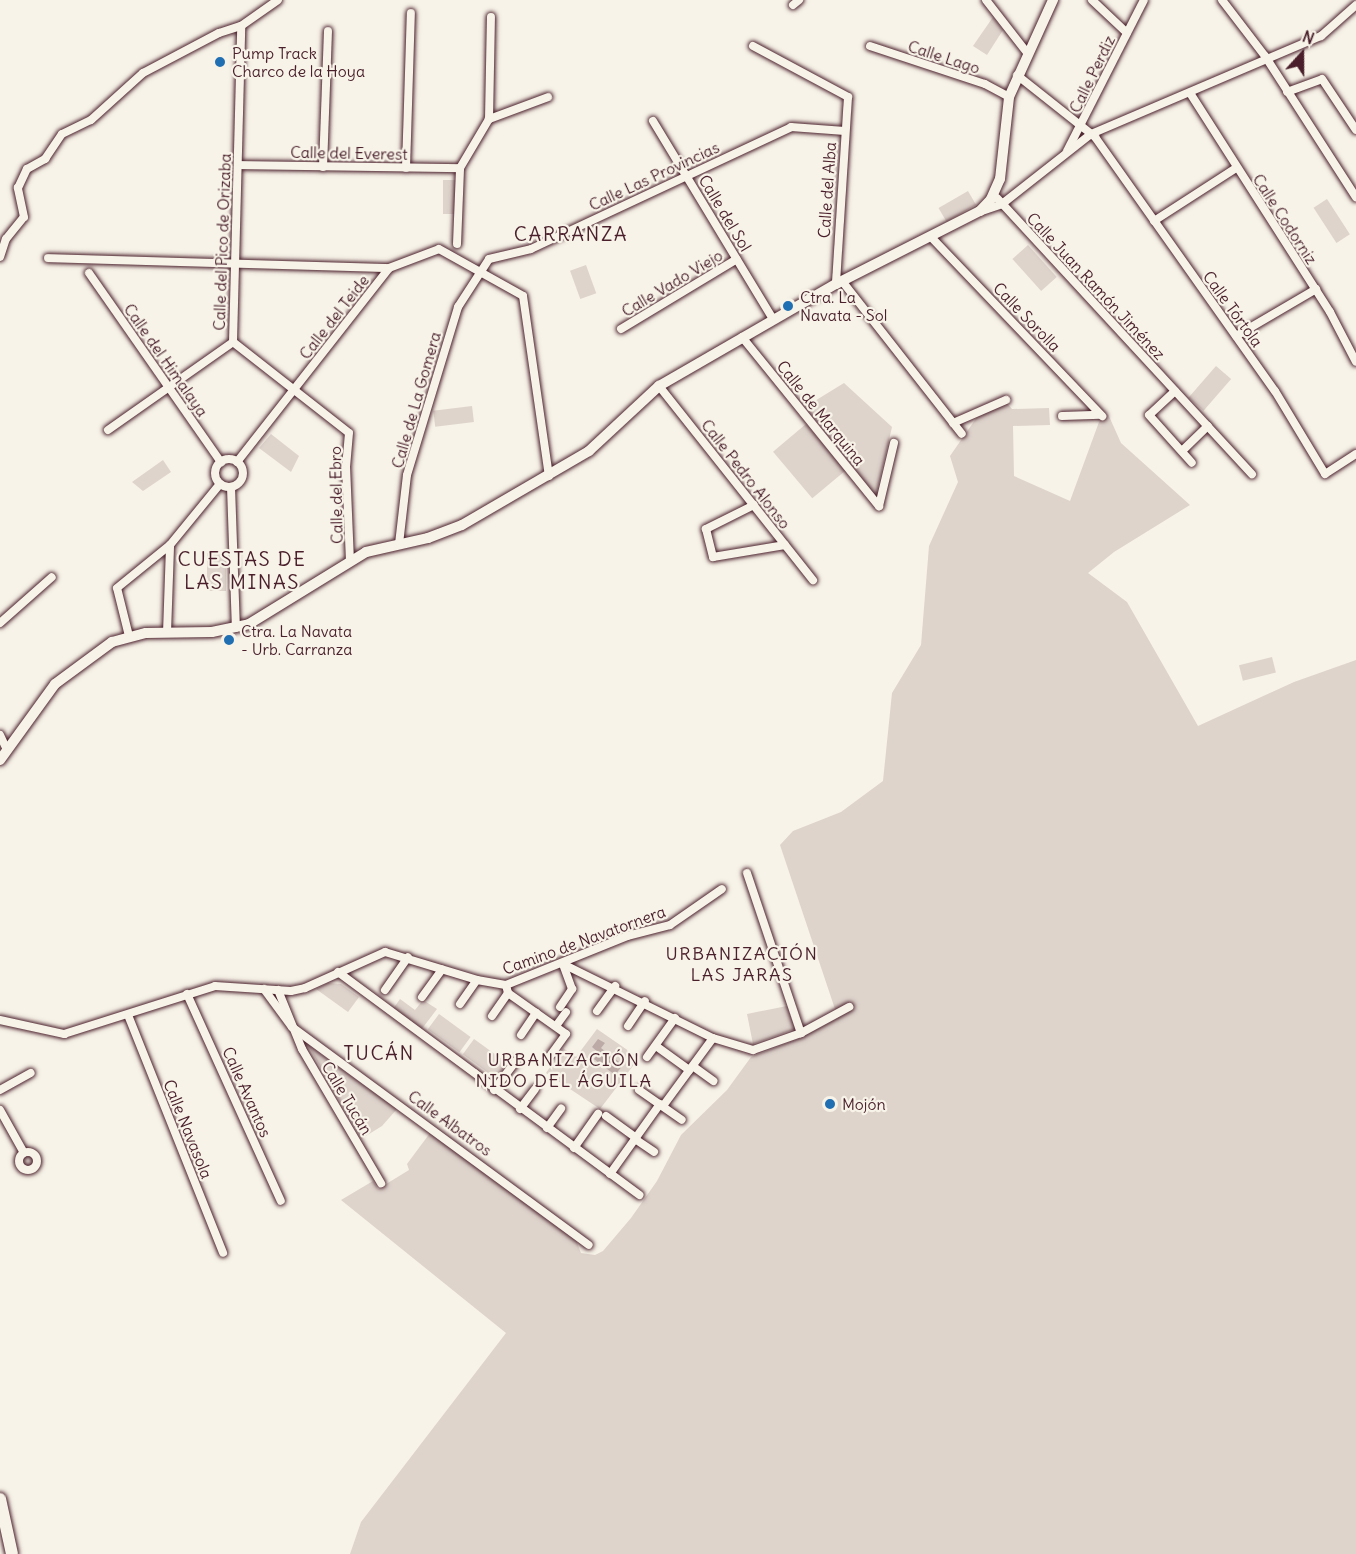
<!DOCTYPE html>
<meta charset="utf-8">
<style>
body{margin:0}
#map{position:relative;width:1356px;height:1554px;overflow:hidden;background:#f7f3e8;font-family:Delius,sans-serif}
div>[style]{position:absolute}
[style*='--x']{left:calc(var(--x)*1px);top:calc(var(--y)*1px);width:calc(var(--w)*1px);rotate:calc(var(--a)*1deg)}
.green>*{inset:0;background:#ded4cc;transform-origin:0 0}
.water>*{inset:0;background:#bcaaa7}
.roads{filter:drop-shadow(0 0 2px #4a1f2b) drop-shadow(0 0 2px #4a1f2b)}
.minor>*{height:8px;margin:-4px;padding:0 4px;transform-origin:4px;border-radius:4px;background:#f7f3e8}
.minor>.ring{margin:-4px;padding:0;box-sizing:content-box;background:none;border:8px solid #f7f3e8;border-radius:50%}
.secondary>*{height:10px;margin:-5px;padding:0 5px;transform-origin:5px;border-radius:5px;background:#f7f3e8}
.primary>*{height:12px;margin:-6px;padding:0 6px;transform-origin:6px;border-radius:6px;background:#f7f3e8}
.dots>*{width:16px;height:16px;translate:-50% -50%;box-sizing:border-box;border:3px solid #f7f3e8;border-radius:50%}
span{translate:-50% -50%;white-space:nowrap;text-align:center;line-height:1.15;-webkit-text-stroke:4.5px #f7f3e8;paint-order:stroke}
.poi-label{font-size:16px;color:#4a1f2b}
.left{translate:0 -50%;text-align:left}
.street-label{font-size:16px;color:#4a1f2b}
.neighbourhood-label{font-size:18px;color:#4a1f2b;letter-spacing:1.5px}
.quarter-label{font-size:20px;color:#4a1f2b;letter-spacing:1.5px}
.north{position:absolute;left:1272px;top:24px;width:60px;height:60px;-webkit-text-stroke:4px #f7f3e8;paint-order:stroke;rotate:21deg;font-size:16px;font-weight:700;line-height:24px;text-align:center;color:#4a1f2b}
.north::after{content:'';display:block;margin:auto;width:21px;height:27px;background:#4a1f2b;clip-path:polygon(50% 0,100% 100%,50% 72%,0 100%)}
</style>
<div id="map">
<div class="green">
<i style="clip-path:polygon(993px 17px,1003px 30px,987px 55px,973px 46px)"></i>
<i style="left:443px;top:180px;width:13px;height:34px"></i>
<i style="left:968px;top:191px;width:16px;height:34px;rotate:60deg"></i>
<i style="left:1327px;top:199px;width:42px;height:16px;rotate:57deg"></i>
<i style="left:1028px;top:245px;width:43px;height:21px;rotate:48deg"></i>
<i style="left:586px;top:265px;width:30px;height:17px;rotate:70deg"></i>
<i style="left:1216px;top:366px;width:20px;height:42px;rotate:41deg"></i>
<i style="clip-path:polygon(844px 383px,892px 427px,876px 496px,805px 407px)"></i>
<i style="clip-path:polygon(1007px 403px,1012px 409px,1049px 408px,1050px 425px,1013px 426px,1014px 476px,1070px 501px,1099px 422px,1108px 414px,1121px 443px,1190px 505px,1114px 552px,1088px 573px,1127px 602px,1198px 726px,1294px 682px,1356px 660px,1356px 1554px,350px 1554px,361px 1522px,506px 1333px,341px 1200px,373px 1181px,378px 1189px,409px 1170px,407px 1164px,430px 1133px,576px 1240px,581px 1253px,595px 1255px,603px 1251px,631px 1218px,657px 1181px,681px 1135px,727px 1090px,751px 1057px,801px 1038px,838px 1018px,780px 845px,793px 831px,841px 812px,883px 781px,892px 693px,921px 645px,929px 546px,958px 482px,950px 456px,977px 417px)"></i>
<i style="left:472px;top:406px;width:16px;height:39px;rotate:83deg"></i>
<i style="left:806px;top:424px;width:61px;height:43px;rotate:50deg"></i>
<i style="clip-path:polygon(271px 434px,299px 456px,291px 472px,259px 448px)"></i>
<i style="clip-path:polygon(163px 460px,171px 472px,143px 491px,132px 482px)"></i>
<i style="left:207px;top:553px;width:19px;height:38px"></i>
<i style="left:1272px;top:657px;width:16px;height:34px;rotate:76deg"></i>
<i style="clip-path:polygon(328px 983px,341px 984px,359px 997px,348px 1012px,316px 989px)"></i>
<i style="clip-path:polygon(400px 999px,415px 1010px,423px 1000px,437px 1009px,421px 1030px,393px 1009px)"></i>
<i style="clip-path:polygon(787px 1006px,795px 1029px,753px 1044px,747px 1014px)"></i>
<i style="left:439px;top:1014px;width:39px;height:19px;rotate:36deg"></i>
<i style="clip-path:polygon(597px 1029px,639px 1058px,600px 1109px,546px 1073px,563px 1048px,576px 1057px)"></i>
<i style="left:474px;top:1039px;width:41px;height:19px;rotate:36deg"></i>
<i style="clip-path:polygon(308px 1045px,397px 1109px,382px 1126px,361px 1139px)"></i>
</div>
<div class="water">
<i style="clip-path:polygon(598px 1039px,605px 1043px,601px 1048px,623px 1065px,615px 1075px,594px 1059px,599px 1053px,592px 1047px)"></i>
</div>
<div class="roads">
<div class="minor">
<i style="--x:986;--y:0;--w:68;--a:52.1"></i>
<i style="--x:1092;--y:0;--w:48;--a:43.3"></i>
<i style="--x:1222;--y:0;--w:71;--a:52.5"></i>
<i style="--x:1265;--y:56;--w:168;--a:57.2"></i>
<i style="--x:793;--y:5;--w:8;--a:-40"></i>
<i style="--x:753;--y:46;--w:108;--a:28.2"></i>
<i style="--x:848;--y:97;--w:187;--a:93.7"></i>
<i style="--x:870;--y:46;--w:121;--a:18.3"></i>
<i style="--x:985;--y:84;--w:27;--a:28"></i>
<i style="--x:1017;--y:75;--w:100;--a:38.5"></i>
<i style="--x:1095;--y:137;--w:311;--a:54.7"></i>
<i style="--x:1275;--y:391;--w:97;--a:58.9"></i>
<i style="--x:1325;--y:474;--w:37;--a:-33"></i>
<i style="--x:1287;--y:92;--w:37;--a:-20"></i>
<i style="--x:1322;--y:79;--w:61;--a:56.3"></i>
<i style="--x:1190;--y:93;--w:260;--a:57.4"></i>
<i style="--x:1330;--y:312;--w:56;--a:62.5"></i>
<i style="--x:489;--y:119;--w:63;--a:-20.4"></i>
<i style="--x:653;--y:121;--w:232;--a:58.8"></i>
<i style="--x:1067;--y:151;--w:169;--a:-63"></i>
<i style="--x:238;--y:165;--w:222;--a:0.8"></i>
<i style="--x:323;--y:167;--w:136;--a:-87.9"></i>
<i style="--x:406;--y:168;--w:155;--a:-88.2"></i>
<i style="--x:997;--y:198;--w:376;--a:47.3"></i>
<i style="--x:982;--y:211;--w:21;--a:-19"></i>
<i style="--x:1002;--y:204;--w:113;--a:-38.2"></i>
<i style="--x:1091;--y:134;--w:250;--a:-23.1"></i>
<i style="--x:1321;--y:36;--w:47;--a:-41.5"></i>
<i style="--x:1154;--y:221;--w:98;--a:-32.9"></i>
<i style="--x:931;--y:237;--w:248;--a:46.3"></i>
<i style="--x:457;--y:244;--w:76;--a:-87.7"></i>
<i style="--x:460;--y:168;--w:57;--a:-59.4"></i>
<i style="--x:489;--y:119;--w:102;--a:-88.9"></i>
<i style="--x:0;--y:257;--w:19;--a:-72"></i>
<i style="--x:6;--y:239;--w:28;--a:-51"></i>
<i style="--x:24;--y:217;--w:30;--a:-102"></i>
<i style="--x:18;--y:188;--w:21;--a:-65"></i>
<i style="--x:27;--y:169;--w:21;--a:-29"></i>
<i style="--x:45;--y:159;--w:30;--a:-56"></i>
<i style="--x:62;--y:134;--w:32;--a:-26"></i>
<i style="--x:91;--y:120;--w:70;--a:-42.1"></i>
<i style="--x:143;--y:73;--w:86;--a:-27.8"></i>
<i style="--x:219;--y:33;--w:23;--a:-18"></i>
<i style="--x:241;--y:26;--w:45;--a:-35.1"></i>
<i style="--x:48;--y:258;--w:341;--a:1.7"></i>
<i style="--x:89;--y:273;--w:231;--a:55.1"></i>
<i style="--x:842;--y:281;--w:194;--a:51.9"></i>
<i style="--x:621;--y:329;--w:135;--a:-31.1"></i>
<i style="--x:1236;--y:336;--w:93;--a:-30.4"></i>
<i style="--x:742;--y:337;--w:218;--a:51"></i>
<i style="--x:233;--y:342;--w:147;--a:38.1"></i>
<i style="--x:349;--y:433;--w:33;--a:95"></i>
<i style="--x:346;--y:466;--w:94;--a:87.6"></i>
<i style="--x:659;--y:386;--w:248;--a:51.6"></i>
<i style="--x:1175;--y:391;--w:35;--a:137"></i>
<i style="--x:1149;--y:415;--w:64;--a:48.1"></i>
<i style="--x:1062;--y:416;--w:38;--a:-2"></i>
<i style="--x:953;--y:423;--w:58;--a:-23.5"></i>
<i style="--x:108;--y:430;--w:153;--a:-35.1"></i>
<i style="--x:233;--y:342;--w:316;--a:-88.5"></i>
<i style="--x:1182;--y:451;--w:36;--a:-44"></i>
<i class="ring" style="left:215px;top:459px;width:20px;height:20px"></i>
<i style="--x:237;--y:462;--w:246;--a:-51.9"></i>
<i style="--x:389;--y:268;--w:53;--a:-20.8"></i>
<i style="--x:439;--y:249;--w:96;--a:29.2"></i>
<i style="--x:523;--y:296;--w:182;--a:81.8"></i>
<i style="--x:231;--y:487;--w:141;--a:88"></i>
<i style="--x:754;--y:505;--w:54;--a:153.4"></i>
<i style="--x:706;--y:529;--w:29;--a:76"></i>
<i style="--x:713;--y:557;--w:73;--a:-9.5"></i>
<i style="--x:879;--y:506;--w:65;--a:-76.6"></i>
<i style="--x:399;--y:544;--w:69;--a:-83.4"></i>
<i style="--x:407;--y:475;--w:176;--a:-73.1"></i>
<i style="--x:458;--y:307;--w:57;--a:-57.1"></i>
<i style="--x:489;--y:259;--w:43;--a:-13.4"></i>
<i style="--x:531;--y:249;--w:287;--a:-25.1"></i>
<i style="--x:791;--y:127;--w:54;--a:4.2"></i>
<i style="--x:0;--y:623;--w:69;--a:-41.5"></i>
<i style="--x:167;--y:633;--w:88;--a:-88"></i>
<i style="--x:129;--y:636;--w:49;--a:-104"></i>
<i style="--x:117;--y:588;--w:68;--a:-39.1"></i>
<i style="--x:170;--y:545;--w:79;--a:-50.7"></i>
<i style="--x:0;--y:735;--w:17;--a:65"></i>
<i style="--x:747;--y:873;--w:169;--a:71.4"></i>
<i style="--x:563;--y:964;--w:167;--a:26.3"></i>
<i style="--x:713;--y:1038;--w:42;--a:16.7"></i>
<i style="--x:753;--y:1050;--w:51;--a:-19.5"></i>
<i style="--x:801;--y:1033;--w:55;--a:-28.4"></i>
<i style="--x:338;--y:972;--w:375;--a:36.5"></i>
<i style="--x:506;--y:985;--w:8;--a:76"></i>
<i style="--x:508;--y:993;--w:71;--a:35.3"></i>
<i style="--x:566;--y:1034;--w:26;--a:126"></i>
<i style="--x:264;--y:989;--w:47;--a:53.6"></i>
<i style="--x:292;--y:1027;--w:368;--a:36.3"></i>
<i style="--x:278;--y:990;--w:64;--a:67.9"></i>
<i style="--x:302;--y:1049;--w:156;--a:59.5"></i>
<i style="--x:385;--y:990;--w:40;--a:-55.1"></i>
<i style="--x:187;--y:994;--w:227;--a:65.6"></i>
<i style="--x:422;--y:997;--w:34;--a:-54"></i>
<i style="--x:460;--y:1004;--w:29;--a:-55"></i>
<i style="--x:560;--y:1007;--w:22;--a:-56"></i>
<i style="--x:572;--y:989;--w:27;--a:-110"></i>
<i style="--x:597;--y:1011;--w:31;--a:-54"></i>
<i style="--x:128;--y:1015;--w:256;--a:68.2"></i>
<i style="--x:492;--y:1016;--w:28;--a:-55"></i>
<i style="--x:0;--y:1020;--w:66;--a:12.3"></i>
<i style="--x:64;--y:1034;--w:158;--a:-17.6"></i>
<i style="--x:215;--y:986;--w:76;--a:3.8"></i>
<i style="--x:291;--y:991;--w:14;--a:-12"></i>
<i style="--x:305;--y:988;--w:88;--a:-24.2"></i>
<i style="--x:385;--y:952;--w:96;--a:16.9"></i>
<i style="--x:477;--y:980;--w:29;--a:10"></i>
<i style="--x:506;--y:985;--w:131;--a:-22"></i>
<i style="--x:627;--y:936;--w:44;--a:-14.3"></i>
<i style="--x:670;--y:925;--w:63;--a:-34.7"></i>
<i style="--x:556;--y:1026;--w:17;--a:-54"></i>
<i style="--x:628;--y:1026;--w:30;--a:-56"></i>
<i style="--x:521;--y:1035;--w:27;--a:-56"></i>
<i style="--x:656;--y:1046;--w:41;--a:36"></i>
<i style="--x:647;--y:1057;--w:48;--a:-54.3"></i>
<i style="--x:694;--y:1067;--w:24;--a:36"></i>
<i style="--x:0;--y:1090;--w:35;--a:-29"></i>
<i style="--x:494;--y:1090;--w:36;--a:-53"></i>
<i style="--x:639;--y:1090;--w:52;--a:34.9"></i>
<i style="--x:663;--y:1106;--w:84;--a:-53.7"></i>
<i style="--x:520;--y:1109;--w:25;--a:-53"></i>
<i style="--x:0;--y:1110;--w:49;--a:60.8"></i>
<i style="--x:606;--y:1116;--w:37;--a:36"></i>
<i style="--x:547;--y:1128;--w:24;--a:-54"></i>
<i style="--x:635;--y:1139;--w:23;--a:34"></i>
<i style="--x:574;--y:1148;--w:42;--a:-54.8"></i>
<i class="ring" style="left:19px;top:1152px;width:10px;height:10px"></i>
<i style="--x:610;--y:1174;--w:86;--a:-54.5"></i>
</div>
<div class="secondary">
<i style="--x:0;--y:760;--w:94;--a:-54.1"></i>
<i style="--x:55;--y:684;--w:71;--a:-36.4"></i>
<i style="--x:112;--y:642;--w:35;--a:-15"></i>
<i style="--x:146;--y:633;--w:66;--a:-0.9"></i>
<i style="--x:212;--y:632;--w:38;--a:-12"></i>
<i style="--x:249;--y:624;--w:137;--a:-31.6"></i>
<i style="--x:366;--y:552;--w:64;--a:-12.7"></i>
<i style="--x:428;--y:538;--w:36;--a:-21"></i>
<i style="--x:462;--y:525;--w:147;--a:-30.2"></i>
<i style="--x:589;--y:451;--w:96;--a:-42.9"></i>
<i style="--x:659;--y:386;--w:204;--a:-30"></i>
<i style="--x:836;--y:284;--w:161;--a:-26.9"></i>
<i style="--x:980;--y:211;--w:16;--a:-47"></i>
<i style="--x:991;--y:199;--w:22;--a:-66"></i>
<i style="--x:1000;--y:179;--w:82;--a:-83.7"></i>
<i style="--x:1009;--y:97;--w:107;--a:-65.6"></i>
</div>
<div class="primary">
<i style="--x:0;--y:1499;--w:56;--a:77.7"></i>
</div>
</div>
<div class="dots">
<i style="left:220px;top:62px;background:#1f6fb2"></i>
<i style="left:788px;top:306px;background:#1f6fb2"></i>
<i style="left:229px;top:640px;background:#1f6fb2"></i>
<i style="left:830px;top:1104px;background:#1f6fb2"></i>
</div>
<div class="poi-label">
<span class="left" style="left:232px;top:62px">Pump Track<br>Charco de la Hoya</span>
<span class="left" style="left:800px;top:306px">Ctra. La<br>Navata - Sol</span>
<span class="left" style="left:241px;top:640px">Ctra. La Navata<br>- Urb. Carranza</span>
<span class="left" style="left:842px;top:1104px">Mojón</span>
</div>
<div class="street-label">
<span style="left:944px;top:57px;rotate:18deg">Calle Lago</span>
<span style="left:1092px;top:74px;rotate:-64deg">Calle Perdiz</span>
<span style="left:349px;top:153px;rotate:1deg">Calle del Everest</span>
<span style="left:654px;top:176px;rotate:-25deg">Calle Las Provincias</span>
<span style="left:827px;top:190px;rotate:-86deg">Calle del Alba</span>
<span style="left:725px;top:213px;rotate:59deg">Calle del Sol</span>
<span style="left:1285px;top:219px;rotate:57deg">Calle Codorniz</span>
<span style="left:222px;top:242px;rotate:-88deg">Calle del Pico de Orizaba</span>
<span style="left:672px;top:283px;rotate:-31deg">Calle Vado Viejo</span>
<span style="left:1096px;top:286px;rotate:47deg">Calle Juan Ramón Jiménez</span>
<span style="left:1233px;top:309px;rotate:54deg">Calle Tórtola</span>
<span style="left:334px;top:317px;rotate:-52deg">Calle del Teide</span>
<span style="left:1027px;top:317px;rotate:46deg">Calle Sorolla</span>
<span style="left:166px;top:360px;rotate:55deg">Calle del Himalaya</span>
<span style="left:416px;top:400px;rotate:-74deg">Calle de La Gomera</span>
<span style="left:821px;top:413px;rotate:51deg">Calle de Marquina</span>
<span style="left:746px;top:474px;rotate:52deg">Calle Pedro Alonso</span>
<span style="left:336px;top:495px;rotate:-91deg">Calle del Ebro</span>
<span style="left:584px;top:940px;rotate:-20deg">Camino de Navatornera</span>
<span style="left:247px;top:1092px;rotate:66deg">Calle Avantos</span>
<span style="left:347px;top:1098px;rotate:59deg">Calle Tucán</span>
<span style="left:450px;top:1123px;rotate:36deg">Calle Albatros</span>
<span style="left:188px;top:1129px;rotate:68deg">Calle Navasola</span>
</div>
<div class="neighbourhood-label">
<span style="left:742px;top:965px">URBANIZACIÓN<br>LAS JARAS</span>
<span style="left:564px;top:1071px">URBANIZACIÓN<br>NIDO DEL ÁGUILA</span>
</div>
<div class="quarter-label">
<span style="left:571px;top:233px">CARRANZA</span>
<span style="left:242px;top:570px">CUESTAS DE<br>LAS MINAS</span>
<span style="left:379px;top:1052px">TUCÁN</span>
</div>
<div class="north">N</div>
</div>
